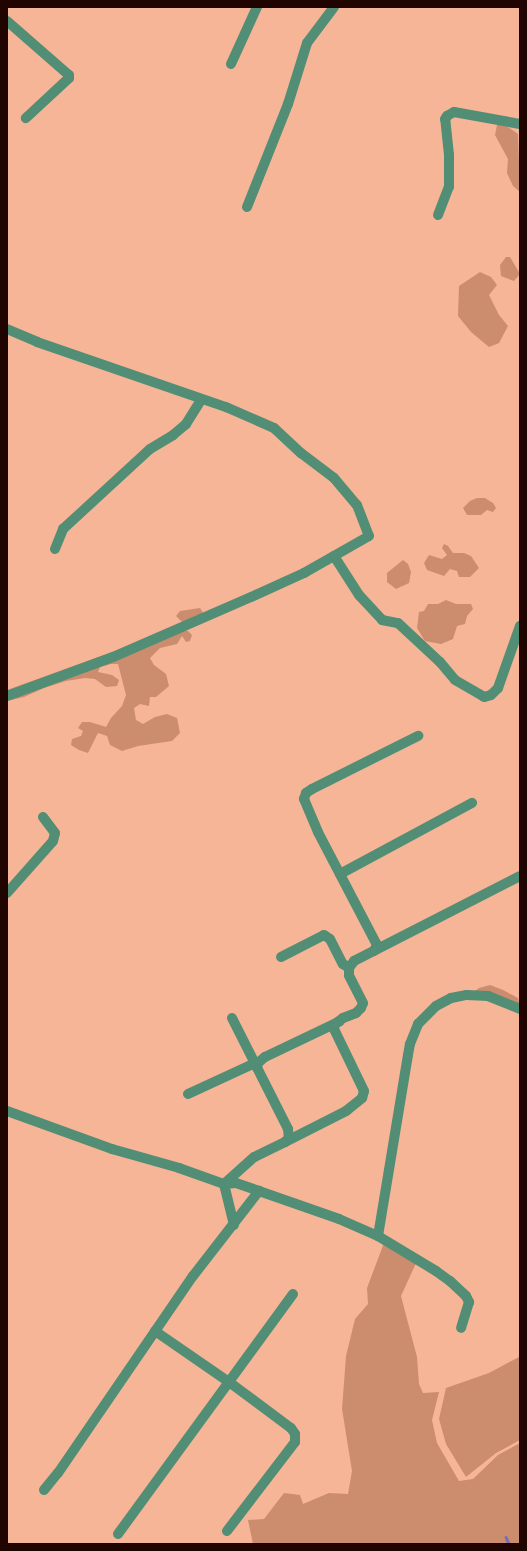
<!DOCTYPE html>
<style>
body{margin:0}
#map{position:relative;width:527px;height:1551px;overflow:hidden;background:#f6b596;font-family:"Exo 2",sans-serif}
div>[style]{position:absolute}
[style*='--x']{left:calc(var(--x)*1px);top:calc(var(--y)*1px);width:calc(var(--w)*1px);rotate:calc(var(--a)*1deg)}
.green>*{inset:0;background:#cc8c6e}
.stream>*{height:2.5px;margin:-1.25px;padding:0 1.25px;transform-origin:1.25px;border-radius:1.25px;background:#7570b6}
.minor>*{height:10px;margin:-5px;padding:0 5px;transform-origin:5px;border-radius:5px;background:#518e75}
span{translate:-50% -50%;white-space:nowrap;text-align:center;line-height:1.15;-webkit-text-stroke:3px #f6b596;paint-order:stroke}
.frame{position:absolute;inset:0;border:8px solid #1f0400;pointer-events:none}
</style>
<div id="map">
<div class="green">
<i style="clip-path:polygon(497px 125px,505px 125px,518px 134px,520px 192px,513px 186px,507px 173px,508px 159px,495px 135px)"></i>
<i style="clip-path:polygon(506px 257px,510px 257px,520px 274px,514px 281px,501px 276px,500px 265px)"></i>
<i style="clip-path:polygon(480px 272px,491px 277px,497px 285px,489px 295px,499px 315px,508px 326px,499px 343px,489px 347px,471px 332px,458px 316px,459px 286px)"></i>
<i style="clip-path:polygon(477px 498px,485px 498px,493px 503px,496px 508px,493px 512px,487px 510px,481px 515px,467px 515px,463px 508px,470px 501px)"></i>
<i style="clip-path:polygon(444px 544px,448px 546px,453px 553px,464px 553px,471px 556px,479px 568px,470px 577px,459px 577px,457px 571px,450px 569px,444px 576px,427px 570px,424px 563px,429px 555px,442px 559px,447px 555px,442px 548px)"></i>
<i style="clip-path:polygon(403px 560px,408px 564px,411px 572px,409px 583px,396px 589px,387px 582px,387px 573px)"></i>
<i style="clip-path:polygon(446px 600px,456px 604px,471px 604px,473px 609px,467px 616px,465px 624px,457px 626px,453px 639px,441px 644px,425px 641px,417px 628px,419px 612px,424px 611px,428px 604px,438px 604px)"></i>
<i style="clip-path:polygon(200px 608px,204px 614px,183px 623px,176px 616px,180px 611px)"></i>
<i style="clip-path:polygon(176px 629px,188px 631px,192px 635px,190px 641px,186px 642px,182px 636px,177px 644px,160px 648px,150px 658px,154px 665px,166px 674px,169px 686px,156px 697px,150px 697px,149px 706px,140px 704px,134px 708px,136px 720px,143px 724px,155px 717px,167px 714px,177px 718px,180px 733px,172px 741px,138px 746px,122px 751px,110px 745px,107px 736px,98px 733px,88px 753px,79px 750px,71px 745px,72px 739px,81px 736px,83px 731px,78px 728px,82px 722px,90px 722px,106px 727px,111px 718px,122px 706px,126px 695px,118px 664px,111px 664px,100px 667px,98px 672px,112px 675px,119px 680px,117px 686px,106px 687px,95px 679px,85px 678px,66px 681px,44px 688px,24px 697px,7px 701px,7px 690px)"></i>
<i style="clip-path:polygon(490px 985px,503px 990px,518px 998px,520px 1005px,475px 991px,479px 988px)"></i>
<i style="clip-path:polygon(384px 1243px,417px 1261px,401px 1296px,417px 1357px,419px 1384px,423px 1393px,439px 1392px,432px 1420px,437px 1443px,459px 1481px,473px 1479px,498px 1455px,520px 1443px,520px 1544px,253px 1544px,248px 1520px,264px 1519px,284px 1493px,300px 1495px,303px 1504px,329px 1493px,348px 1494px,352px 1471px,342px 1409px,346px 1356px,355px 1319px,368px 1304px,367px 1288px)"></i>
<i style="clip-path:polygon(520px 1345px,520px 1440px,496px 1453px,466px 1477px,446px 1444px,439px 1419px,446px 1388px,489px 1373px,519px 1357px)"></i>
</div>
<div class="stream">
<i style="--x:506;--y:1537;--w:8;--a:67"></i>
</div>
<div class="minor">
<i style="--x:7;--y:21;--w:82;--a:41.1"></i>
<i style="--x:69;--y:75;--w:3;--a:90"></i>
<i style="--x:69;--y:78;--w:59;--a:137.1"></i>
<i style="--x:231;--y:64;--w:63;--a:-65.5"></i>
<i style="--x:247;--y:207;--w:111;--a:-68.3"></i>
<i style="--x:288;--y:104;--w:64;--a:-72.7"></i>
<i style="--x:307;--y:43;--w:45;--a:-53.1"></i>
<i style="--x:438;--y:215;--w:30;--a:-69"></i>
<i style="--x:449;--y:187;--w:32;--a:-90"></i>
<i style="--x:449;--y:155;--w:36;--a:-96"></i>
<i style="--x:445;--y:119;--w:4;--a:-56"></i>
<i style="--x:447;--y:116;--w:8;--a:-30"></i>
<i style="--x:454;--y:112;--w:67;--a:10.3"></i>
<i style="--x:7;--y:329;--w:33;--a:23"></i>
<i style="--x:37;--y:342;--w:200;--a:19"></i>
<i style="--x:226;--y:407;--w:52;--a:23.6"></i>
<i style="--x:274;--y:428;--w:37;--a:43"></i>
<i style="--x:301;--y:453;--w:41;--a:37.1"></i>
<i style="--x:334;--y:478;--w:35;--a:50"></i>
<i style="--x:357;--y:505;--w:33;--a:69"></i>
<i style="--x:369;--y:536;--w:75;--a:150.4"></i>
<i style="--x:304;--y:573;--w:58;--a:155.6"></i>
<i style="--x:251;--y:597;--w:150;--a:156.5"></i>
<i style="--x:113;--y:657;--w:113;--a:159.8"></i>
<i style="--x:55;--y:549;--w:22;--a:-68"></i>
<i style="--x:63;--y:529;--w:118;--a:-42.6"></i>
<i style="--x:150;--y:449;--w:27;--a:-31"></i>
<i style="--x:173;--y:435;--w:17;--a:-40"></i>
<i style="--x:186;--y:424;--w:28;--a:-58"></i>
<i style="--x:334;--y:556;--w:46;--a:57.3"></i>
<i style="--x:359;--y:595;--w:34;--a:47"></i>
<i style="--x:382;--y:620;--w:16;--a:11"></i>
<i style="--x:398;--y:623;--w:57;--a:42.9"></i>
<i style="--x:440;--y:662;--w:23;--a:50"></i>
<i style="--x:455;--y:680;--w:34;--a:30"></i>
<i style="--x:484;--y:697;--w:7;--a:-16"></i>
<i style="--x:491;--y:695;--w:10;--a:-45"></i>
<i style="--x:498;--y:688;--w:66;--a:-70.5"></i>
<i style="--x:340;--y:874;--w:150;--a:-28.3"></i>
<i style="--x:7;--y:893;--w:69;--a:-48.5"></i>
<i style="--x:53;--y:841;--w:8;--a:-76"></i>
<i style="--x:55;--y:833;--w:20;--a:-127"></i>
<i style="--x:374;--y:951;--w:7;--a:-63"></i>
<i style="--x:377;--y:945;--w:127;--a:-117.6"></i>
<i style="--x:318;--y:832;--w:36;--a:-113"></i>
<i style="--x:304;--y:799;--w:6;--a:-72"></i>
<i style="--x:306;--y:793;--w:7;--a:-34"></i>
<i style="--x:312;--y:789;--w:119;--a:-26.6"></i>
<i style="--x:281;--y:957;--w:48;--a:-27.1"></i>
<i style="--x:324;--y:935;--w:7;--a:34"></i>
<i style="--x:330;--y:939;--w:28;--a:63"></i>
<i style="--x:343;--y:964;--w:7;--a:34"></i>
<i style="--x:232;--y:1018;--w:124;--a:63.2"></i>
<i style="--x:288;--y:1129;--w:9;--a:84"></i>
<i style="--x:289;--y:1138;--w:6;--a:135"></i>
<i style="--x:285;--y:1142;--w:34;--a:154"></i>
<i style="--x:254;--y:1157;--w:40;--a:138"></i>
<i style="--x:224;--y:1184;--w:42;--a:76.3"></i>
<i style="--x:257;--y:1068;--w:5;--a:-79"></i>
<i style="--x:258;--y:1063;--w:9;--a:-41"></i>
<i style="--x:265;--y:1057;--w:83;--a:-25.6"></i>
<i style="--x:188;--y:1094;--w:74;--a:-24.8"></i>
<i style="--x:7;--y:1111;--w:112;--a:19.9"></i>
<i style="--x:112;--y:1149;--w:70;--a:15.8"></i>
<i style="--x:179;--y:1168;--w:48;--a:19.6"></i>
<i style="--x:224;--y:1184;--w:12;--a:-5"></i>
<i style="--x:236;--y:1183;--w:24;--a:19"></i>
<i style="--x:259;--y:1191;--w:85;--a:19.3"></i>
<i style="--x:339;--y:1219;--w:43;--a:23.6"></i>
<i style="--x:378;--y:1236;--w:68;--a:31.1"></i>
<i style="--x:436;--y:1271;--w:17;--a:36"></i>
<i style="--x:450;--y:1281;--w:22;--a:43"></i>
<i style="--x:466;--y:1296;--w:7;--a:63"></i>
<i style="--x:469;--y:1302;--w:27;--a:107"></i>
<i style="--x:285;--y:1142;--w:68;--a:-26.9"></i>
<i style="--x:346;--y:1111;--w:21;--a:-39"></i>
<i style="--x:362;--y:1098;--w:7;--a:-74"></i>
<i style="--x:364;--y:1091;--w:69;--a:-115.8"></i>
<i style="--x:334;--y:1029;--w:5;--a:-79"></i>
<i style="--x:335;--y:1024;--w:10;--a:-37"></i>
<i style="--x:343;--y:1018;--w:14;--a:-21"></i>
<i style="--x:356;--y:1013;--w:7;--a:-45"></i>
<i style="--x:361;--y:1008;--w:5;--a:-68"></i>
<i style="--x:363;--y:1003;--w:31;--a:-117"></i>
<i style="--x:349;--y:975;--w:7;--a:-90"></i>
<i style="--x:349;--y:968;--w:9;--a:-54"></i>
<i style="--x:354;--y:961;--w:186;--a:-27.1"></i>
<i style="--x:378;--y:1236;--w:183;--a:-80.6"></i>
<i style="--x:408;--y:1055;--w:11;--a:-80"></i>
<i style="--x:410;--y:1044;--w:22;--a:-68"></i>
<i style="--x:418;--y:1024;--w:25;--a:-45"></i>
<i style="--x:436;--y:1006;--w:17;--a:-28"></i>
<i style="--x:451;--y:998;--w:16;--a:-11"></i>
<i style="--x:467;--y:995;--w:21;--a:3"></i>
<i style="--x:488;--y:996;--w:35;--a:22"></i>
<i style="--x:155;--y:1331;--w:90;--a:34.6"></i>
<i style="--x:229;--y:1382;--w:77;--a:36.6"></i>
<i style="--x:291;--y:1428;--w:7;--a:56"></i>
<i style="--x:295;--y:1434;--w:8;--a:90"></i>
<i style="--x:295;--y:1442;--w:112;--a:127.4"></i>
<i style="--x:44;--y:1490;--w:22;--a:-51"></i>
<i style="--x:58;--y:1473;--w:239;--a:-55.6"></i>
<i style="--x:193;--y:1276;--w:108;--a:-52.2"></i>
<i style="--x:118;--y:1534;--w:297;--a:-53.9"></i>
</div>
<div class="frame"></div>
</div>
